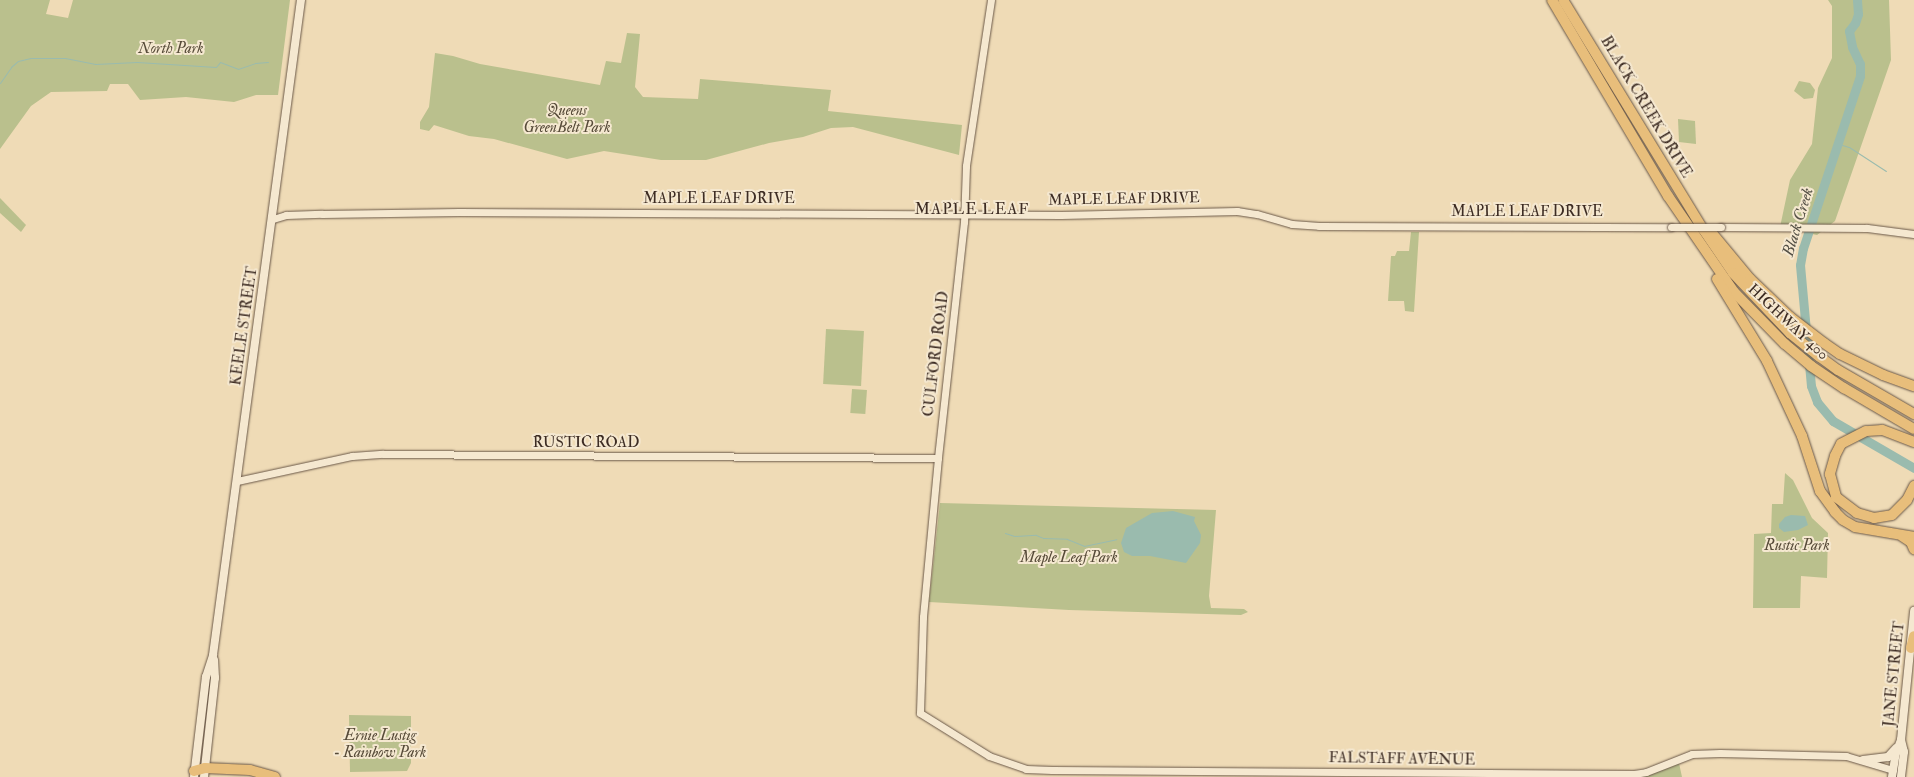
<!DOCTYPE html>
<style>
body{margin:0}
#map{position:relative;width:1914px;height:777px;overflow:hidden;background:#efdbb6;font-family:"IM FELL Double Pica",serif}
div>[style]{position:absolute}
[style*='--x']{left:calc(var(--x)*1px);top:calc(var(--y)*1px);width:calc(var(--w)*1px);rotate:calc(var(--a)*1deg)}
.green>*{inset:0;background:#bac08d;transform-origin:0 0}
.water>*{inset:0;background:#9abbae}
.stream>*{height:1px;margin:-0.5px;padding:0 0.5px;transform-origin:0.5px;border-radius:0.5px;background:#9abbae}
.river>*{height:9px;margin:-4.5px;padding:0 4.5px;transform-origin:4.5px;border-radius:4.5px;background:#9abbae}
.roads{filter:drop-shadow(0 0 1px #6a5848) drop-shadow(0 0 1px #6a5848)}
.tertiary>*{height:7px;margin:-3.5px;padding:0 3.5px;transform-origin:3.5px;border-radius:3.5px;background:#f5e8d0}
.secondary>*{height:8px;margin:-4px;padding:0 4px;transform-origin:4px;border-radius:4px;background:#f5e8d0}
.motorway>*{height:10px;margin:-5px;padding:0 5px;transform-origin:5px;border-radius:5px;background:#e8be7b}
.bridges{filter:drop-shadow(0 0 1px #6a5848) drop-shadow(0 0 1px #6a5848)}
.tertiary-bridge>*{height:7px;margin:-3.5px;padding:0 3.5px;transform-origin:3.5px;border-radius:3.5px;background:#f5e8d0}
span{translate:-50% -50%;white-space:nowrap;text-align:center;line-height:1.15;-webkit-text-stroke:4px #f5e8d0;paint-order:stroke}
.park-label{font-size:15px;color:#564a38;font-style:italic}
.street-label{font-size:15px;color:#3d2c23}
.neighbourhood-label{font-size:16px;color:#3d2c23;letter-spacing:1px}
.water-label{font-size:16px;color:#545046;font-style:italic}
</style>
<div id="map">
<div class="green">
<i style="clip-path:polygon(0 0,50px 0,46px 14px,68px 18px,73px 0,290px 0,278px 95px,256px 95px,234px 102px,186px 97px,140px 100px,128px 84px,110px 84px,107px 91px,51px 92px,31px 106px,0 149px)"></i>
<i style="clip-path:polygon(1828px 0,1889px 0,1891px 60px,1835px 221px,1817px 235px,1780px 227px,1790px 180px,1812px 144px,1818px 88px,1832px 58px,1832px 6px)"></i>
<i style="clip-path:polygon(627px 33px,640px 34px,635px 87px,643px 97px,698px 99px,700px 79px,831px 90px,828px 111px,962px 125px,959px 155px,853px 127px,831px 128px,803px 137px,769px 143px,706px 160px,661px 160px,604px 151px,567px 159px,494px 139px,469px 136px,434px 125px,429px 131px,420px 129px,420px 122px,429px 107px,435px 53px,453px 56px,480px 64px,600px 85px,606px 61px,621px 63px)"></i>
<i style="clip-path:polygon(1799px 81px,1810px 83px,1815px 90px,1813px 98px,1804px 99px,1794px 91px)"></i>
<i style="clip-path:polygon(1678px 119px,1695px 121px,1696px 144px,1679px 142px)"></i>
<i style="clip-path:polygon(0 198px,26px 225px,21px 232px,0 213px)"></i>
<i style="clip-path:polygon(1411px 232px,1419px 232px,1414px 312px,1405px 311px,1404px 301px,1388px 301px,1391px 256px,1395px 256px,1397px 251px,1409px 251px)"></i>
<i style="left:826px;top:329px;width:38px;height:55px;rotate:3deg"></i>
<i style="left:852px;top:389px;width:15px;height:24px;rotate:4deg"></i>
<i style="clip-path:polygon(1785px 473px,1793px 480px,1812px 518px,1828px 533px,1827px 578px,1801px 576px,1800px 608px,1753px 608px,1754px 534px,1771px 533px,1772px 504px,1783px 504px)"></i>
<i style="clip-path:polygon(940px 503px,1216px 510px,1209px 596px,1211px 608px,1244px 609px,1248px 612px,1241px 615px,1069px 610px,929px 602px)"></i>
<i style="clip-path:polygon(349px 715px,411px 716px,411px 763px,407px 771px,350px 772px)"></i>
<i style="clip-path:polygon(1679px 763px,1682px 777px,1640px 777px,1646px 776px)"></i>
</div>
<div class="water">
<i style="clip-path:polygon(1173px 511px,1195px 517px,1194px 521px,1201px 535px,1200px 543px,1186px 563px,1150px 556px,1132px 556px,1124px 552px,1121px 543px,1126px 528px,1152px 513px)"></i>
<i style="clip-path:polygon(1791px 515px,1805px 516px,1808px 525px,1798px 530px,1784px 532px,1779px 528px,1779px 524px,1785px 517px)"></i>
</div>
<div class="stream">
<i style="--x:0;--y:83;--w:19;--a:-55"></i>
<i style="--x:11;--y:67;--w:9;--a:-41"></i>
<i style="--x:18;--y:61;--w:13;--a:-13"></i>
<i style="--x:31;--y:58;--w:34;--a:0"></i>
<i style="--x:65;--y:58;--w:31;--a:11"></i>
<i style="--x:95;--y:64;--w:42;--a:-2.7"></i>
<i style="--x:137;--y:62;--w:79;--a:3.6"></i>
<i style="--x:216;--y:67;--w:6;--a:-51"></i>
<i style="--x:220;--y:62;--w:19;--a:21"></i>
<i style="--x:238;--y:69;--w:18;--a:-19"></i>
<i style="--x:255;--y:63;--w:13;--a:-4"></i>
<i style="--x:1839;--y:144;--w:10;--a:17"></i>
<i style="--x:1849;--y:147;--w:44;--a:33"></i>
<i style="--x:1005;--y:533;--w:9;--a:18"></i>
<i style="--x:1014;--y:536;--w:22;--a:-3"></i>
<i style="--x:1036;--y:535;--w:8;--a:23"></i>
<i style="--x:1043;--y:538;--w:24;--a:2"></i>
<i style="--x:1067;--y:539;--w:18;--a:22"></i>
<i style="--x:1084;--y:546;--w:33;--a:-12"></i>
</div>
<div class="river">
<i style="--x:1857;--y:0;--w:14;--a:86"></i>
<i style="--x:1858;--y:14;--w:9;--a:108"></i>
<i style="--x:1855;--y:23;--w:10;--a:127"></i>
<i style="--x:1849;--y:31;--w:16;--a:79"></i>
<i style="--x:1852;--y:47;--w:19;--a:65"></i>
<i style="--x:1860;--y:64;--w:12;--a:90"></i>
<i style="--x:1860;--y:76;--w:181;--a:108.3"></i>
<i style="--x:1803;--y:248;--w:17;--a:100"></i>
<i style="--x:1800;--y:265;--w:121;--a:84.8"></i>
<i style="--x:1811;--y:386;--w:17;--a:69"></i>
<i style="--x:1817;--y:402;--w:25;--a:50"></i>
<i style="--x:1833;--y:421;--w:94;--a:30.1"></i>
</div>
<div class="roads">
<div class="tertiary">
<i style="--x:991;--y:0;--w:168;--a:98.6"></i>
<i style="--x:966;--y:166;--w:56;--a:92"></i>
<i style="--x:964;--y:222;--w:237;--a:96.3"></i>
<i style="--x:938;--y:458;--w:160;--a:95.4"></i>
<i style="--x:923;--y:617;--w:96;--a:91.8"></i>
<i style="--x:920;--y:713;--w:81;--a:31.9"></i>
<i style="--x:989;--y:756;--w:39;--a:19"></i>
<i style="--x:1026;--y:769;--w:26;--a:2"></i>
<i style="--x:1052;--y:770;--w:582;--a:0.39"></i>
<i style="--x:1634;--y:774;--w:12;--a:-9"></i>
<i style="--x:1646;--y:772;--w:49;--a:-21.4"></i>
<i style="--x:1692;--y:754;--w:28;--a:-2"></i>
<i style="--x:1720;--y:753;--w:126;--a:1.4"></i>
<i style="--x:1846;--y:756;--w:49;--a:16.6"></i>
<i style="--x:273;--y:219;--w:14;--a:-17"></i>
<i style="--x:286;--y:215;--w:36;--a:-2"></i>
<i style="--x:322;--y:214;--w:137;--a:-0.8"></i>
<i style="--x:459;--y:212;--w:602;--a:0.29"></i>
<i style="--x:1061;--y:215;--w:176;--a:-1.3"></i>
<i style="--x:1237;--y:211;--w:20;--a:9"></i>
<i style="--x:1257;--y:214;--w:36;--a:16"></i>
<i style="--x:1292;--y:224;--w:27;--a:4"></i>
<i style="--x:1319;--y:226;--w:352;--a:0.2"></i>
<i style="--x:1721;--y:227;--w:146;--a:0.4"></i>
<i style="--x:1867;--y:228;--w:47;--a:7.3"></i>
<i style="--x:237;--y:481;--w:118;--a:-12.3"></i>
<i style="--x:352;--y:456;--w:31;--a:-4"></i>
<i style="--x:383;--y:454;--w:555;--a:0.41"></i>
</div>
<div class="secondary">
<i style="--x:1901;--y:740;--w:12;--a:76"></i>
<i style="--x:1904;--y:752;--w:25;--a:97"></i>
<i style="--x:1863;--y:760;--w:25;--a:-7"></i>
<i style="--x:1888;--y:757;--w:12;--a:-48"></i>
<i style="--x:194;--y:777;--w:101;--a:-83.2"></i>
<i style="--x:206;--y:677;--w:23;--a:-72"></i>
<i style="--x:213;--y:655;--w:661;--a:-82.35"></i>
<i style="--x:204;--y:777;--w:100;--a:-83.7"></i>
<i style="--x:215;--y:678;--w:18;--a:-93"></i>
<i style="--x:1892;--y:777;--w:24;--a:-81"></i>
<i style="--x:1896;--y:753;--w:14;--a:-69"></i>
<i style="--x:1901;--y:740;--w:130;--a:-84.2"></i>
</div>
<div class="motorway">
<i style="--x:1552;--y:0;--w:228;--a:59.4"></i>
<i style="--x:1668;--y:196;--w:116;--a:55.5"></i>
<i style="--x:1734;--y:292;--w:73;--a:45.6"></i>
<i style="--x:1785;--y:344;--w:34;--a:40"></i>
<i style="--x:1811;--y:366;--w:40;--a:34"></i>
<i style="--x:1844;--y:388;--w:81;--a:30.4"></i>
<i style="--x:1563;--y:0;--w:268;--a:58.6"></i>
<i style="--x:1703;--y:229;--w:53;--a:55.7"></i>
<i style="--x:1733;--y:273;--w:83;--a:46.5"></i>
<i style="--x:1790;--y:333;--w:38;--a:39"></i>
<i style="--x:1820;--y:357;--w:22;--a:36"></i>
<i style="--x:1838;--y:370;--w:88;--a:30.1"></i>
<i style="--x:1711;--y:232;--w:61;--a:50.3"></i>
<i style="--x:1750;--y:279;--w:55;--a:43.5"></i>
<i style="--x:1790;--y:317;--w:43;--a:37.4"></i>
<i style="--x:1824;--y:343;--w:19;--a:35"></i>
<i style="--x:1840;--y:354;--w:48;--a:26"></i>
<i style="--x:1883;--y:375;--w:33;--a:20"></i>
<i style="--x:1717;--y:279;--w:96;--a:58.6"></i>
<i style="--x:1767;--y:361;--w:83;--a:65"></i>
<i style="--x:1802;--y:436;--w:58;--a:71.9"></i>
<i style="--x:1820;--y:491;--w:26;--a:54"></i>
<i style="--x:1835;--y:512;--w:11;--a:45"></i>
<i style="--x:1843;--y:520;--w:14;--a:30"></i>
<i style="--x:1855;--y:527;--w:60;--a:9.6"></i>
<i style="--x:1914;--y:442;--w:34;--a:-159"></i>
<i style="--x:1882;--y:430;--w:16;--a:176"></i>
<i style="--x:1866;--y:431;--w:28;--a:153"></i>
<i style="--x:1841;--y:444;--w:13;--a:117"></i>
<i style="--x:1835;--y:456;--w:19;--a:106"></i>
<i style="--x:1830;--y:474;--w:24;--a:75"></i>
<i style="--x:1836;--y:497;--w:26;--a:37"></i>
<i style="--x:1857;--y:513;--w:18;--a:16"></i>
<i style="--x:1874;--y:518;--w:18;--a:-9"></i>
<i style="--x:1892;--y:515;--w:21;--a:-45"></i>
<i style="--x:1907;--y:500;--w:16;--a:-63"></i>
<i style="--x:1902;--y:536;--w:11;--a:34"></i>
<i style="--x:1911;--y:542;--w:8;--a:67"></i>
<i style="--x:1911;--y:648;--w:12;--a:-76"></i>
<i style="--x:194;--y:771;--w:11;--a:-15"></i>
<i style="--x:205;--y:768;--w:45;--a:2.5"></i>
<i style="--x:250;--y:770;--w:26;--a:16"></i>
</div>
</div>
<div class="bridges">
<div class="tertiary-bridge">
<i style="--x:1671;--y:227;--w:50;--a:0"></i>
</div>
</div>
<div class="park-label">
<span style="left:171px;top:49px">North Park</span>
<span style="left:567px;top:119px">Queens<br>GreenBelt Park</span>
<span style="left:1797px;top:546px">Rustic Park</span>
<span style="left:1069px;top:558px">Maple Leaf Park</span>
<span style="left:380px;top:744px">Ernie Lustig<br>- Rainbow Park</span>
</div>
<div class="street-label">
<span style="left:1646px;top:107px;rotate:59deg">BLACK CREEK DRIVE</span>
<span style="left:719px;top:199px">MAPLE LEAF DRIVE</span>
<span style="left:1124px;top:199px;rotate:-1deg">MAPLE LEAF DRIVE</span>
<span style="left:1527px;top:212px">MAPLE LEAF DRIVE</span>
<span style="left:1788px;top:322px;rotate:43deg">HIGHWAY 400</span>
<span style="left:244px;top:326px;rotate:-82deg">KEELE STREET</span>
<span style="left:936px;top:354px;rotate:-83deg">CULFORD ROAD</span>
<span style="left:586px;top:443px">RUSTIC ROAD</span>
<span style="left:1894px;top:674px;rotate:-84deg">JANE STREET</span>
<span style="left:1402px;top:759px;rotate:1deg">FALSTAFF AVENUE</span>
</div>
<div class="neighbourhood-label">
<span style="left:972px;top:209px">MAPLE LEAF</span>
</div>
<div class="water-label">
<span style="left:1798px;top:222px;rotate:-73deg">Black Creek</span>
</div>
</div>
